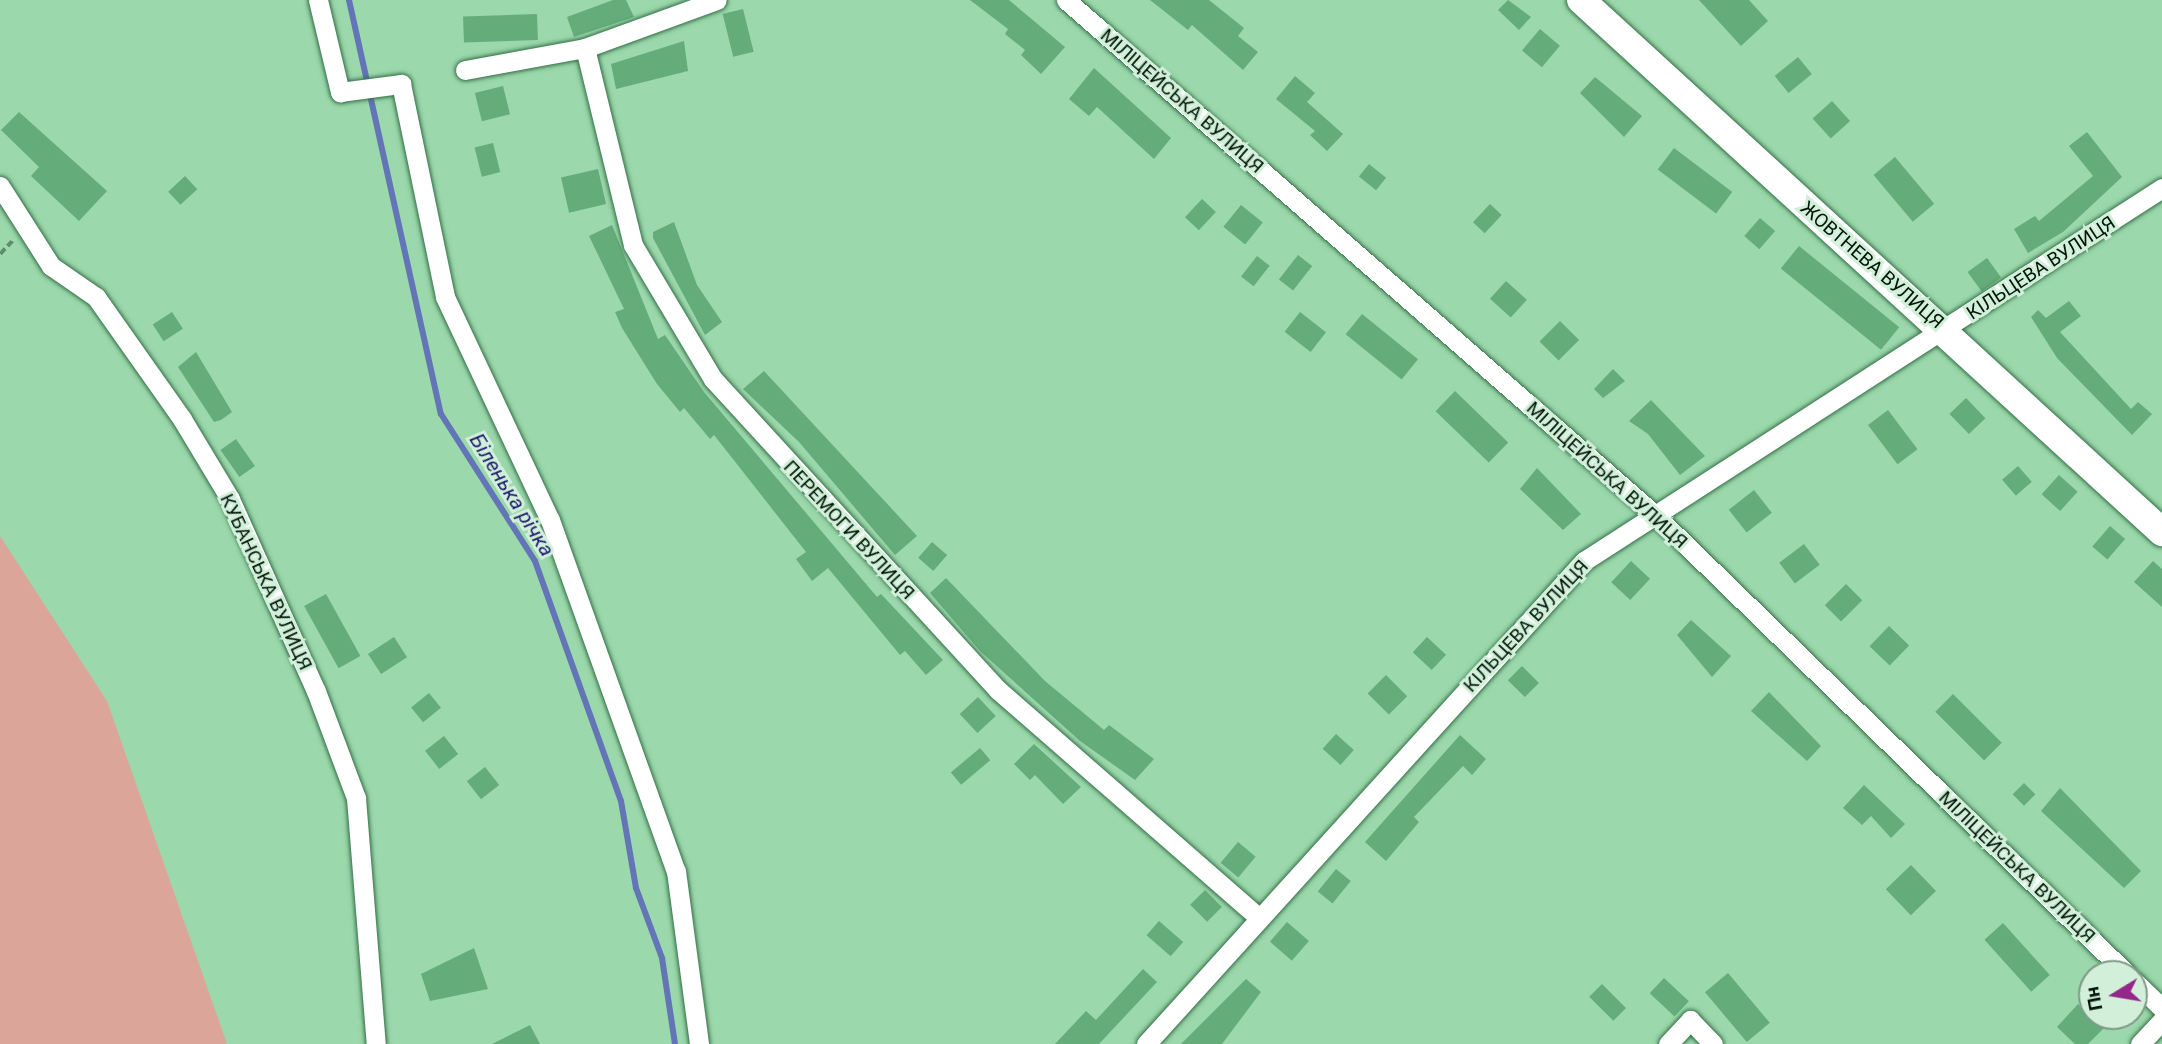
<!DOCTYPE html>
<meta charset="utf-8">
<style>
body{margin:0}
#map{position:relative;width:2162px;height:1044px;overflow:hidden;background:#9bd8ab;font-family:Roboto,sans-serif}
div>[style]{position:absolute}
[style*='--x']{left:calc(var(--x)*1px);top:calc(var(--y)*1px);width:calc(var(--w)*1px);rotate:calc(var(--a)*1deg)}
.green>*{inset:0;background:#dca599}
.stream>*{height:6px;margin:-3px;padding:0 3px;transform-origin:3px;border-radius:3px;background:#6374b7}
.building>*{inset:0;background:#64ad7a;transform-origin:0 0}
.path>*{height:3.5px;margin-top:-1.75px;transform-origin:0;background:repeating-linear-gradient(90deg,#5f8d6c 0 7px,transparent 0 10.5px)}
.roads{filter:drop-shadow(0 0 2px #346f47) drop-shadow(0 0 2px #346f47)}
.street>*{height:19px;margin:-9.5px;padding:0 9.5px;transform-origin:9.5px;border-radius:9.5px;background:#fff}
.secondary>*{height:28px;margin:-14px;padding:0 14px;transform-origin:14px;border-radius:14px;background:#fff}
span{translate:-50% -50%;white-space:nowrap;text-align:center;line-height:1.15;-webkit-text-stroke:6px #d2f0d9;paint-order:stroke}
.street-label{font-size:19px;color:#011607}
.water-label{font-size:21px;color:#191c6d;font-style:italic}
.north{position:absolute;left:2078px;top:960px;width:70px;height:70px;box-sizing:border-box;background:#d2f0d9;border:2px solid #7e9985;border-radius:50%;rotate:259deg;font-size:19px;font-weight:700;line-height:28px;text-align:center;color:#011607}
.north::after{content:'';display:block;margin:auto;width:24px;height:32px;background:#94288a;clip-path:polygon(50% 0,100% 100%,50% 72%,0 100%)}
</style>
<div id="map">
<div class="green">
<i style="clip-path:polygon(0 536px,107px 701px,227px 1044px,0 1044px)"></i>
</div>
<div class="stream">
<i style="--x:349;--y:0;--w:424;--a:77.5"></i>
<i style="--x:441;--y:414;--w:174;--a:57.4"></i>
<i style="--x:535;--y:561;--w:255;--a:70.3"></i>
<i style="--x:621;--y:801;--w:88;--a:80.2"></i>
<i style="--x:636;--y:888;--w:75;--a:69.6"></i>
<i style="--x:662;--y:958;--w:87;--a:81.4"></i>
</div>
<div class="building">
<i style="clip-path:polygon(613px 0,626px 0,634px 17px,574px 37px,567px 17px)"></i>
<i style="clip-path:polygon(970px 0,1009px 0,1065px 47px,1041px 74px,1021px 55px,1025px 50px,1005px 34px,1008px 29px)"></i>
<i style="clip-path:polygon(1150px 0,1209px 0,1244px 28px,1238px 36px,1258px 52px,1243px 70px,1192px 25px,1188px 30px)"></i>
<i style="clip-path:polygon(1508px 0,1531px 17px,1519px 30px,1498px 10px)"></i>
<i style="clip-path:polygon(1699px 0,1749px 0,1768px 21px,1741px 46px)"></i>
<i style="left:743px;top:9px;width:44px;height:21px;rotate:76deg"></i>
<i style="left:537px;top:14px;width:26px;height:74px;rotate:88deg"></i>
<i style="left:1540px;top:29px;width:26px;height:28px;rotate:40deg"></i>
<i style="clip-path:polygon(684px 41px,688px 71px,616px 89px,611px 64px)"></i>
<i style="left:1798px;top:57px;width:22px;height:30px;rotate:51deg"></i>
<i style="clip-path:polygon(1094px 68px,1171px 138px,1154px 159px,1097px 107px,1089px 116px,1069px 99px)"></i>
<i style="clip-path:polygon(1295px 76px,1315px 93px,1307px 102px,1343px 134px,1327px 151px,1310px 135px,1315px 131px,1276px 99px)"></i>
<i style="clip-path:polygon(1595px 77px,1642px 116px,1624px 137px,1580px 93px)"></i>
<i style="left:503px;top:86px;width:29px;height:29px;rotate:76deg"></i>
<i style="left:1832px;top:101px;width:27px;height:26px;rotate:48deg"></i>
<i style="clip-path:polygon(19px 112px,107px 191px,79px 221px,31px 176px,39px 167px,1px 130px)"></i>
<i style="clip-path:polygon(2087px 132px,2122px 177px,2063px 232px,2028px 253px,2014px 229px,2035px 216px,2039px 221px,2093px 176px,2069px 146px)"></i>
<i style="left:493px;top:143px;width:30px;height:19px;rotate:76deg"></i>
<i style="left:1674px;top:148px;width:73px;height:27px;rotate:37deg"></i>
<i style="left:1895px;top:157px;width:61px;height:28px;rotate:50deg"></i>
<i style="left:1369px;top:164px;width:22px;height:16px;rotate:39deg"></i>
<i style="left:598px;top:169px;width:36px;height:38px;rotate:77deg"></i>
<i style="left:185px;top:176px;width:18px;height:23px;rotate:47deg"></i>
<i style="left:1202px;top:199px;width:19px;height:25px;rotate:43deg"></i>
<i style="left:1490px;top:204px;width:16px;height:25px;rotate:43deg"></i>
<i style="left:1241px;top:205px;width:28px;height:28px;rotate:39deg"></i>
<i style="left:1760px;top:218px;width:20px;height:24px;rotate:41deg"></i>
<i style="clip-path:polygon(674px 222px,697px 285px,722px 322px,705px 335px,653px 238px,653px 232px)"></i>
<i style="clip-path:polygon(612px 225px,658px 339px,665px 335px,704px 392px,877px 597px,881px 594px,943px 660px,926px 675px,905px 651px,900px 655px,828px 568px,812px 581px,796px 559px,806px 552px,714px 435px,710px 439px,684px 408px,680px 412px,657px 384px,622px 328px,615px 312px,624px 309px,589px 236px)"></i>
<i style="left:1799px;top:246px;width:129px;height:29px;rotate:39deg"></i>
<i style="left:1298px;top:255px;width:18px;height:31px;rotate:38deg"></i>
<i style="left:1257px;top:256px;width:16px;height:26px;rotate:38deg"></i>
<i style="left:1987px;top:258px;width:24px;height:24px;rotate:54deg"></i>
<i style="left:1506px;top:281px;width:28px;height:24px;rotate:42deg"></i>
<i style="clip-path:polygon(2069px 301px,2081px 316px,2060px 332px,2131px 409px,2138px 402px,2152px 414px,2132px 435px,2057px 358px,2031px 317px,2038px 310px,2046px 318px)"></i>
<i style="left:172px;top:312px;width:20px;height:23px;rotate:57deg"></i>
<i style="left:1300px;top:312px;width:33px;height:25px;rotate:38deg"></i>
<i style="left:1362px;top:314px;width:72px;height:26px;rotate:39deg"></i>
<i style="left:1560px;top:321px;width:27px;height:29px;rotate:45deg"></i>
<i style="clip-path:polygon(196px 352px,232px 412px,221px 420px,214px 422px,178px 367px)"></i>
<i style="clip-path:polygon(1613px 369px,1625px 381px,1603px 398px,1594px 389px)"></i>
<i style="clip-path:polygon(764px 371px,917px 536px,895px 555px,799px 442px,743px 389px)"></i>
<i style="left:1455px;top:391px;width:74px;height:28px;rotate:44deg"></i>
<i style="left:1966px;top:398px;width:28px;height:23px;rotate:46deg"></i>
<i style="clip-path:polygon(1651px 400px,1705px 456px,1680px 475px,1648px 434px,1629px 421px)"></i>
<i style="left:1888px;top:410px;width:49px;height:25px;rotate:53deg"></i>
<i style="left:236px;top:439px;width:33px;height:19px;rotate:55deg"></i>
<i style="left:2018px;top:466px;width:21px;height:21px;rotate:49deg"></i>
<i style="clip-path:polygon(1537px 468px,1581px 514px,1563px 530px,1520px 489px)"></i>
<i style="left:2059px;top:475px;width:25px;height:26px;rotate:42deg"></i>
<i style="left:1754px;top:490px;width:29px;height:32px;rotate:52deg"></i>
<i style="left:2110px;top:526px;width:20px;height:27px;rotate:41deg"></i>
<i style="left:932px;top:542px;width:20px;height:21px;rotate:41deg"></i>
<i style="left:1804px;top:544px;width:26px;height:31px;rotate:53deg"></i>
<i style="left:1631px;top:561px;width:26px;height:29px;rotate:43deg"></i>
<i style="clip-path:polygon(2153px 561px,2162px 569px,2162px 607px,2134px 582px)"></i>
<i style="clip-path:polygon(946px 578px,1045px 681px,1104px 730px,1109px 725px,1154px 759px,1135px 780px,1080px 741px,980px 651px,930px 593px)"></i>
<i style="left:1846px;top:584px;width:23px;height:30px;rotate:45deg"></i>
<i style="left:326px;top:594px;width:71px;height:25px;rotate:61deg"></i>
<i style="clip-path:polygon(1691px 620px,1731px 656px,1712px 677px,1677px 635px)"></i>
<i style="left:1889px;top:626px;width:28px;height:28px;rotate:44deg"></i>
<i style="left:394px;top:637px;width:24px;height:31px;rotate:57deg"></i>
<i style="left:1427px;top:637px;width:26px;height:21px;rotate:43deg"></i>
<i style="left:1522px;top:666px;width:24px;height:20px;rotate:45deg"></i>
<i style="left:1386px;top:675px;width:30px;height:26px;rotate:45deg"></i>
<i style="clip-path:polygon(1769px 692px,1821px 746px,1807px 761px,1751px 711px)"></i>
<i style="left:429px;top:693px;width:19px;height:23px;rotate:51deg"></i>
<i style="left:1953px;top:694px;width:69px;height:25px;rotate:45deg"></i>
<i style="left:978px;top:697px;width:26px;height:25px;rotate:47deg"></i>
<i style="left:1336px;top:734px;width:24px;height:20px;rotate:42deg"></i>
<i style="clip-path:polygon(1460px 735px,1486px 759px,1472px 775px,1463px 766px,1414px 817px,1419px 822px,1386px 861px,1365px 842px)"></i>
<i style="left:444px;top:736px;width:23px;height:24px;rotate:52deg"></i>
<i style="clip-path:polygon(1034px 744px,1081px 787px,1063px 804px,1035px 775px,1030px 780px,1014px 764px)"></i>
<i style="left:980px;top:748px;width:16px;height:38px;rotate:50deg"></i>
<i style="left:485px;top:767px;width:23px;height:23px;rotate:52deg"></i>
<i style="left:2024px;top:783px;width:16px;height:16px;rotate:45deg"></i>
<i style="clip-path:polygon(1864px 785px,1905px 824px,1891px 838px,1871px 816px,1862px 825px,1843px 808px)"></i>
<i style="clip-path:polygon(2060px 788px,2141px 871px,2124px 888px,2041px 811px)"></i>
<i style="left:1238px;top:842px;width:23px;height:27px;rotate:40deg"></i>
<i style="left:1911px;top:865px;width:36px;height:35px;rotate:46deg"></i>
<i style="left:1336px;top:869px;width:19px;height:29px;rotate:39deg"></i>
<i style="left:1205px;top:890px;width:24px;height:21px;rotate:45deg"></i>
<i style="left:1159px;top:921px;width:32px;height:19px;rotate:41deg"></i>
<i style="left:1287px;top:922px;width:29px;height:26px;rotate:41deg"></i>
<i style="left:2003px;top:923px;width:70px;height:25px;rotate:48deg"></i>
<i style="clip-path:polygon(474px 948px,488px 989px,430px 1001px,421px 974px)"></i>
<i style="clip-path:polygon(1143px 969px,1157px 982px,1099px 1044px,1055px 1044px,1086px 1011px,1096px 1020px)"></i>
<i style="left:1728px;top:973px;width:65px;height:30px;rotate:50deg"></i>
<i style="left:1664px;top:978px;width:34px;height:21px;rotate:43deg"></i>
<i style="clip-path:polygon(1246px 979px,1261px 992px,1222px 1044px,1181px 1044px)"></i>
<i style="left:1602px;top:984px;width:34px;height:18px;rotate:45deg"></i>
<i style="clip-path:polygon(2078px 1004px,2104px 1028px,2088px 1044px,2075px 1044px,2057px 1027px)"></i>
<i style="clip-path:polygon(530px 1025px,540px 1044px,492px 1044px)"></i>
</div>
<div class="path">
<i style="--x:0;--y:254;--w:19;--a:-47"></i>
</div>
<div class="roads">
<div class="street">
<i style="--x:318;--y:0;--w:95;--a:76.6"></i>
<i style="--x:340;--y:92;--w:62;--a:-7.5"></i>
<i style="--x:401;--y:84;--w:217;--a:78.3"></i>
<i style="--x:445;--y:297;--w:246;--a:64.8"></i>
<i style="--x:550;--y:520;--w:373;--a:70.3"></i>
<i style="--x:676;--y:871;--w:175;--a:82.4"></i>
<i style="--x:1066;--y:0;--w:781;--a:41.16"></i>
<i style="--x:1654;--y:514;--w:660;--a:44.2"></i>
<i style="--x:585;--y:48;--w:203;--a:76.3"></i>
<i style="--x:633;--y:245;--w:156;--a:59.2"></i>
<i style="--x:713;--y:379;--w:422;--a:47.5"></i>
<i style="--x:998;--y:690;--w:344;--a:41.1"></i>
<i style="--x:465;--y:70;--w:122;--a:-10.4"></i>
<i style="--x:585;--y:48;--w:140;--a:-20"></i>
<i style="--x:0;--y:186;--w:95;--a:57.5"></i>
<i style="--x:51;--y:266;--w:55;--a:34.6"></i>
<i style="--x:96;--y:297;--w:149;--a:54.8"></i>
<i style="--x:182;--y:419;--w:93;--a:59"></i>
<i style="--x:230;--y:499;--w:210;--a:65.9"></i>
<i style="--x:316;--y:691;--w:114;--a:69.5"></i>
<i style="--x:356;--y:798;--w:247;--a:85.4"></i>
<i style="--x:2134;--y:981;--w:39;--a:44"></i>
<i style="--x:1146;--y:1044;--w:652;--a:-47.8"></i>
<i style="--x:1584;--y:561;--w:688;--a:-32.84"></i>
<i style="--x:1668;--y:1044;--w:33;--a:-47"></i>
<i style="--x:1690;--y:1020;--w:33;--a:46"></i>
<i style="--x:2140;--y:1044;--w:33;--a:-47"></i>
</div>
<div class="secondary">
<i style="--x:1581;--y:0;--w:788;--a:42.48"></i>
</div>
</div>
<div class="street-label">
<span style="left:1182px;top:101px;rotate:41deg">МІЛІЦЕЙСЬКА ВУЛИЦЯ</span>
<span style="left:1872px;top:265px;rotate:41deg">ЖОВТНЕВА ВУЛИЦЯ</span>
<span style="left:2041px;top:268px;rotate:-33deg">КІЛЬЦЕВА ВУЛИЦЯ</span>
<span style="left:1607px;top:475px;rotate:42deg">МІЛІЦЕЙСЬКА ВУЛИЦЯ</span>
<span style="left:849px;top:530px;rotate:47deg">ПЕРЕМОГИ ВУЛИЦЯ</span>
<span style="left:266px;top:582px;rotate:65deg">КУБАНСЬКА ВУЛИЦЯ</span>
<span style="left:1526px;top:626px;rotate:-47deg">КІЛЬЦЕВА ВУЛИЦЯ</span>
<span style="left:2017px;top:867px;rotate:44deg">МІЛІЦЕЙСЬКА ВУЛИЦЯ</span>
</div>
<div class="water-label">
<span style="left:512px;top:495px;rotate:58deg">Біленька річка</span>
</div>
<div class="north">Пн</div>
</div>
